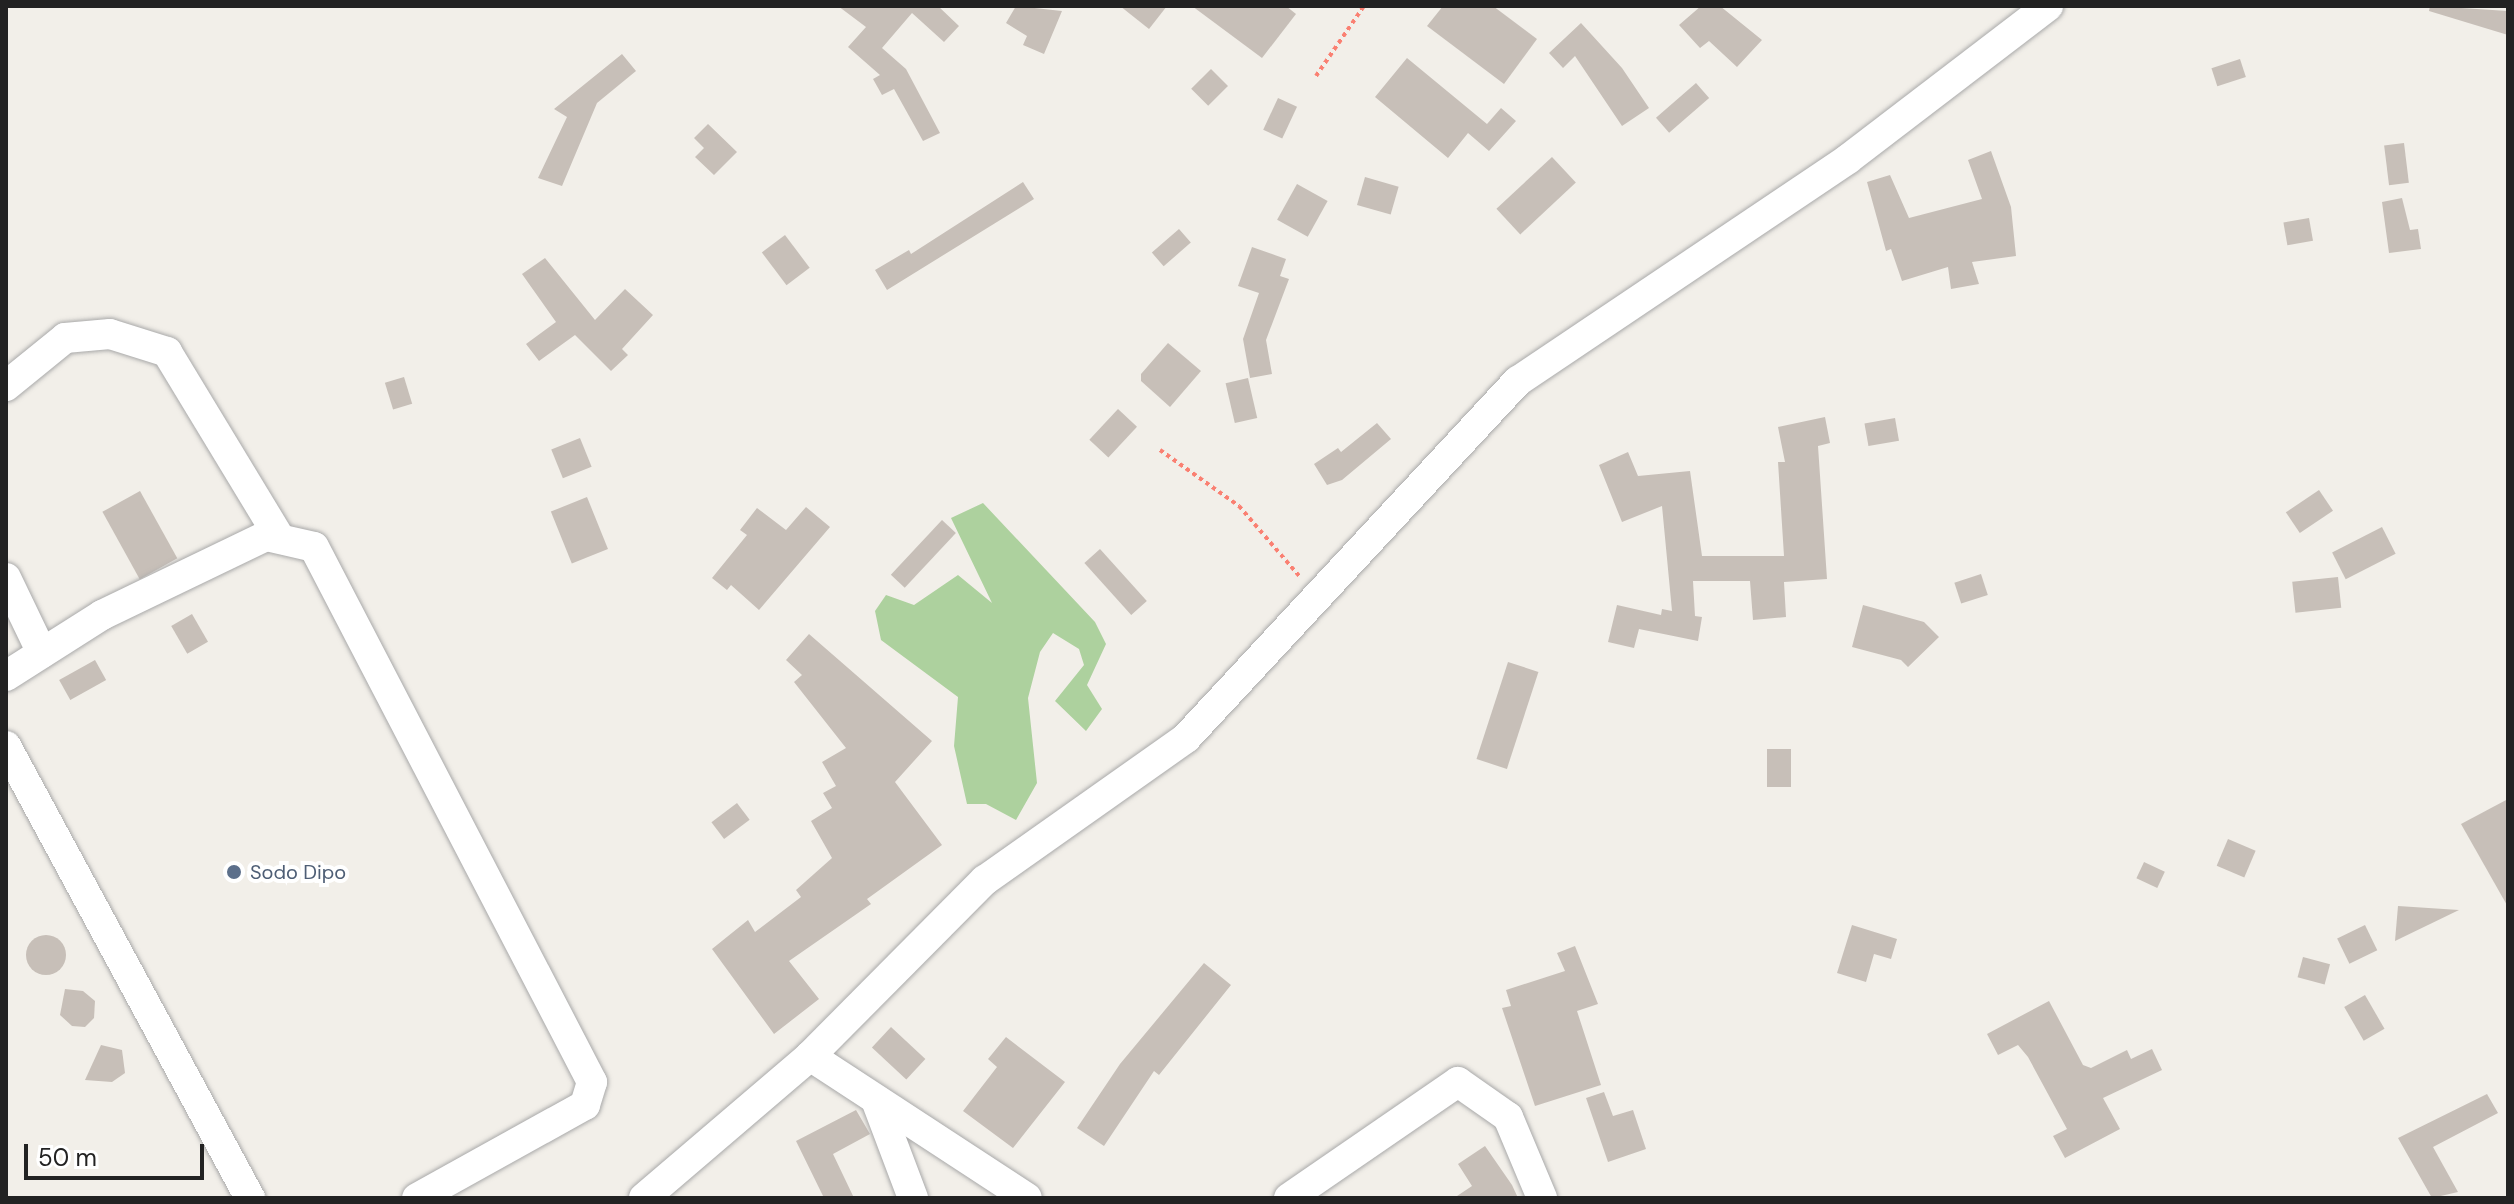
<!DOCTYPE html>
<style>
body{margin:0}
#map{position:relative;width:2514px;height:1204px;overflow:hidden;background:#f2efe9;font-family:"DM Sans",sans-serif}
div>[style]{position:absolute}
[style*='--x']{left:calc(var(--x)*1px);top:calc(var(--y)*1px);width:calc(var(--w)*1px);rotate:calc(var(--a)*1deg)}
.forest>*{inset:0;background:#add19e}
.building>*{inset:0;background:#c7bfb8;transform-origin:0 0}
.round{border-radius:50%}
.path>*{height:4px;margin-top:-2px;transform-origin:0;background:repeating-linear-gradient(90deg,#fa8072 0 4px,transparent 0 8px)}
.roads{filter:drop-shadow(0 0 2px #a9a9a9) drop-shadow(0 0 2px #a9a9a9)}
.minor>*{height:30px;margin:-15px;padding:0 15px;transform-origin:15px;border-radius:15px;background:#fff}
.dots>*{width:22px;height:22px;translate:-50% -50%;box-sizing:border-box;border:4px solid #fff;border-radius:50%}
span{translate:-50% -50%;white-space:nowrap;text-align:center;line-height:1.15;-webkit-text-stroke:8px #fff;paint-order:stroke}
.service-label{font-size:20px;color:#4e5e75}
.left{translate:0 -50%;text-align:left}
.frame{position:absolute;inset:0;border:8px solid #222;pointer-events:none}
.scale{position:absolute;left:24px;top:1144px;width:180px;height:36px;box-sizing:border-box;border:4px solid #222;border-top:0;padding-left:10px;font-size:24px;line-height:28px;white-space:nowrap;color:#222;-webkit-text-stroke:6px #fff;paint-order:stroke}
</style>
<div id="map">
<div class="forest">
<i style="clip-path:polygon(983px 503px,1095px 622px,1106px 644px,1087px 685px,1102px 709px,1086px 731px,1055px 701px,1084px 665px,1079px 649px,1053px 633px,1040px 652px,1028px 698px,1037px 783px,1016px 820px,986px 804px,967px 804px,954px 746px,958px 697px,881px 640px,875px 611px,886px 595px,914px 605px,958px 575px,992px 603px,951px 518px)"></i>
</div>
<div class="building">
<i style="clip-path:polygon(838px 6px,938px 6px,959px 26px,944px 42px,912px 13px,882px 48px,906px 69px,940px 133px,923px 141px,894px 89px,882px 95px,873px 79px,880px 75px,848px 47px,866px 27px)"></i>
<i style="clip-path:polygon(1016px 6px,1062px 11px,1044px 54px,1023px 45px,1027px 36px,1006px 23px)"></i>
<i style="clip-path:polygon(1120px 6px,1167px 6px,1149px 29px)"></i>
<i style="clip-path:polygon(1192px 6px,1286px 6px,1296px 14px,1262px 58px)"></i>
<i style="clip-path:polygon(1443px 6px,1493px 6px,1537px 39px,1504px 84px,1427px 26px)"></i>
<i style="clip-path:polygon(1701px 6px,1720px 6px,1762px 40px,1737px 67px,1709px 41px,1700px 48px,1679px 25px)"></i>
<i style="clip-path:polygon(2430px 6px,2508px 11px,2508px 35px,2429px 11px)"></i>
<i style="clip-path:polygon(1581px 23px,1622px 68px,1649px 108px,1622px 126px,1575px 56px,1563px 68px,1549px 53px)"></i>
<i style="clip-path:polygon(622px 54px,636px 71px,597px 103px,562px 186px,538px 178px,567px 117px,554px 109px)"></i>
<i style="clip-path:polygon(1407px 58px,1487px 124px,1501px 108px,1516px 121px,1489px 151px,1468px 133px,1448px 158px,1375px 97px)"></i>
<i style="left:2240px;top:59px;width:19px;height:30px;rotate:72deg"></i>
<i style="left:1211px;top:69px;width:24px;height:28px;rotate:45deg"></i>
<i style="left:1696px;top:83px;width:20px;height:53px;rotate:49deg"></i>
<i style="left:1278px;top:98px;width:21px;height:35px;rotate:25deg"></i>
<i style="clip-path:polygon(708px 124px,737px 152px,714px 175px,695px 157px,704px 148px,694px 138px)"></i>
<i style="left:2404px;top:143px;width:40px;height:20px;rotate:83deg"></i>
<i style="clip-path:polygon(1991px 151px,2011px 207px,2016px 256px,1972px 262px,1979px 284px,1951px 289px,1948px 267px,1902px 281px,1891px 249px,1886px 251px,1867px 182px,1890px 175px,1909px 218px,1982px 199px,1968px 160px)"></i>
<i style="left:1552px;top:157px;width:35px;height:76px;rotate:47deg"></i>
<i style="left:1365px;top:177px;width:35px;height:29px;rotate:16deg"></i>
<i style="clip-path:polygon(1023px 182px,1034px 199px,887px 290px,875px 270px,909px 250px,911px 254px)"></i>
<i style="left:1297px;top:184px;width:35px;height:41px;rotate:29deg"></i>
<i style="clip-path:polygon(2402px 198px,2410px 230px,2418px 229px,2421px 249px,2389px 253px,2382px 202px)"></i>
<i style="left:2309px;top:218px;width:23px;height:26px;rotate:80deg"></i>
<i style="left:1179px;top:229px;width:18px;height:36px;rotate:49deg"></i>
<i style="left:785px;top:235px;width:41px;height:29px;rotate:53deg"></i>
<i style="clip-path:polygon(1252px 247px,1286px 259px,1280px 276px,1289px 279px,1266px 340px,1272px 374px,1250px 378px,1243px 339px,1259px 293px,1238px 286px)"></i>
<i style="clip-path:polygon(545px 258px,595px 320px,625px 289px,653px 315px,622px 349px,628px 355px,611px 371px,575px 335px,539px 361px,526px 344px,556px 322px,522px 274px)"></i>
<i style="clip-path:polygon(1168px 343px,1201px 371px,1170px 407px,1141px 381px,1141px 374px)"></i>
<i style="left:404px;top:377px;width:28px;height:20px;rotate:73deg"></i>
<i style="left:1248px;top:378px;width:41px;height:23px;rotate:77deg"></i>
<i style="left:1118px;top:409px;width:26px;height:42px;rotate:43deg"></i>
<i style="clip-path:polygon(1825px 417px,1830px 443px,1818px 446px,1827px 579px,1784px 582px,1786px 617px,1753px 620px,1750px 581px,1693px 581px,1695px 616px,1702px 617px,1698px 641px,1639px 629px,1634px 648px,1608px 642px,1617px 605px,1661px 615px,1662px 609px,1672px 611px,1662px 506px,1622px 522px,1599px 465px,1628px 452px,1638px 476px,1690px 471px,1702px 556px,1784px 556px,1778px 462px,1785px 462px,1778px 427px)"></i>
<i style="left:1895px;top:418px;width:23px;height:31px;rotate:80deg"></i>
<i style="clip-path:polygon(1377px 423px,1391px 439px,1342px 480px,1327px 485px,1314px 464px,1338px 448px,1341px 452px)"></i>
<i style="left:580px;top:438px;width:31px;height:31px;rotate:68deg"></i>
<i style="left:2319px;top:490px;width:25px;height:40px;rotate:56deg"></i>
<i style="left:140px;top:491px;width:77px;height:43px;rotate:61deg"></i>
<i style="left:587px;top:497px;width:56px;height:39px;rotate:68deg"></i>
<i style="clip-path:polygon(806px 507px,830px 527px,759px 610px,731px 585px,727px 590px,712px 578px,747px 535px,740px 530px,757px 508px,786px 530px)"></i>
<i style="left:942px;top:520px;width:19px;height:75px;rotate:43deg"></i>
<i style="left:2382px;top:527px;width:30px;height:56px;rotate:63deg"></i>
<i style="left:1100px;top:549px;width:70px;height:21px;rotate:48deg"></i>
<i style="left:1981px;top:574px;width:22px;height:28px;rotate:72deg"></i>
<i style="left:2338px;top:577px;width:31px;height:46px;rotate:84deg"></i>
<i style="clip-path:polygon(1863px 605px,1924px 622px,1939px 637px,1908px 667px,1901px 660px,1852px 647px)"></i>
<i style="left:192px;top:614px;width:32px;height:24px;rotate:60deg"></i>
<i style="clip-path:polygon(809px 634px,932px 741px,895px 782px,942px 845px,867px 899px,871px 904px,789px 961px,819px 999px,774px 1034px,712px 949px,748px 920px,755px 932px,801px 897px,796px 890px,832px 858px,811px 821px,832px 808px,823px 793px,836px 786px,822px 762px,846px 748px,794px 682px,802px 675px,786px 660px)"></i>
<i style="left:95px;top:660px;width:23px;height:41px;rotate:61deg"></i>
<i style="left:1508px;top:662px;width:32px;height:102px;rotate:18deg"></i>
<i style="left:1767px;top:749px;width:24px;height:38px"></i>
<i style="clip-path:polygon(2508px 799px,2508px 907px,2461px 824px)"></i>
<i style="left:737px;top:803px;width:21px;height:32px;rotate:53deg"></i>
<i style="left:2228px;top:839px;width:30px;height:29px;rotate:23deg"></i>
<i style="left:2144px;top:862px;width:23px;height:18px;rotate:25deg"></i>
<i style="clip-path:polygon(2398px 906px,2459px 910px,2395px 941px)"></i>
<i style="clip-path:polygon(1852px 925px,1897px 939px,1891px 959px,1874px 954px,1866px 982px,1837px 973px)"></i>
<i style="left:2365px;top:925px;width:28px;height:31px;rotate:64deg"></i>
<i class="round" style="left:26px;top:935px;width:40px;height:40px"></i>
<i style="clip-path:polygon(1575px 946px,1598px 1004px,1577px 1011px,1601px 1085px,1535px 1106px,1502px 1008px,1511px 1006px,1506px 990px,1565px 971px,1557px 953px)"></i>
<i style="left:2303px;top:957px;width:28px;height:21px;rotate:15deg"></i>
<i style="clip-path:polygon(1204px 963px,1231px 985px,1159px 1075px,1154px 1071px,1104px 1146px,1077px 1128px,1120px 1064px)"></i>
<i style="clip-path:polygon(65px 989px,83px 991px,95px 1001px,94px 1018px,85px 1027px,72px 1026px,60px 1015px)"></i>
<i style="left:2365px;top:995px;width:39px;height:24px;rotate:60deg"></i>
<i style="clip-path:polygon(2049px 1001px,2083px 1065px,2091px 1068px,2127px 1050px,2131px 1059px,2152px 1049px,2162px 1070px,2103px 1098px,2120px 1129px,2065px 1158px,2053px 1136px,2067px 1129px,2028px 1057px,2018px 1045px,1998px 1055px,1987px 1034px)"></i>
<i style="left:891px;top:1027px;width:47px;height:28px;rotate:43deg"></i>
<i style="clip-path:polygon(1006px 1037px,1065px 1082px,1013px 1148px,963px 1111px,997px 1067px,988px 1059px)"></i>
<i style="clip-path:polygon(101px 1045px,122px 1050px,125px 1073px,112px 1082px,85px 1080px)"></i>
<i style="clip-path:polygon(1604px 1092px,1613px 1116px,1633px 1110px,1646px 1149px,1608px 1162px,1586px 1098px)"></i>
<i style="clip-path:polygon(2487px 1094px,2498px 1113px,2433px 1147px,2458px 1192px,2432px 1198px,2398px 1138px)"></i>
<i style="clip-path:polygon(856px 1110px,870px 1134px,833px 1154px,854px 1198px,824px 1198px,796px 1141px)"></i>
<i style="clip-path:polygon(1485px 1146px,1512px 1185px,1518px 1198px,1454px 1198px,1472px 1186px,1458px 1164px)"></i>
</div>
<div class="path">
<i style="--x:1316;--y:76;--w:85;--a:-55.6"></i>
<i style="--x:1160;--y:450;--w:97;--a:35.3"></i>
<i style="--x:1239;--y:506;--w:94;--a:49.3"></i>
</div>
<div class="roads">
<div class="minor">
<i style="--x:6;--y:386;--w:76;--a:-39.1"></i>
<i style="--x:65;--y:338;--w:45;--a:-5.1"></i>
<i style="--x:110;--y:334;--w:60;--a:17.5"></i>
<i style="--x:167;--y:352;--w:216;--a:58.8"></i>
<i style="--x:6;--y:578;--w:83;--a:64.4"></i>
<i style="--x:6;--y:676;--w:114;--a:-32.4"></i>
<i style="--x:102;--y:615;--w:182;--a:-25.7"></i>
<i style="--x:266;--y:536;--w:49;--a:12.9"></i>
<i style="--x:314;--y:547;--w:603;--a:62.54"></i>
<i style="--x:592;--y:1082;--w:24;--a:107"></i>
<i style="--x:585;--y:1105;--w:192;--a:151"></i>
<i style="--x:6;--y:746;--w:514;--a:61.64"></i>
<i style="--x:810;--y:1056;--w:259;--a:33.2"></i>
<i style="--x:876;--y:1100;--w:105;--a:69.3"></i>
<i style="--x:644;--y:1198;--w:218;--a:-40.5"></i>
<i style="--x:810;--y:1056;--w:248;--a:-45.2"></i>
<i style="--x:985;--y:880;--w:246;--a:-35.2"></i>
<i style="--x:1186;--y:738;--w:488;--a:-47.1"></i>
<i style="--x:1518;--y:381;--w:398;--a:-33.9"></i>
<i style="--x:1848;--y:159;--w:252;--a:-37.4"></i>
<i style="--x:1289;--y:1198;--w:205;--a:-34.5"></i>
<i style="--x:1458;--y:1082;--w:61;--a:35"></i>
<i style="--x:1508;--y:1117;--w:88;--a:67.2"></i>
</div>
</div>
<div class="dots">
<i style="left:234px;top:872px;background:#5c6f8a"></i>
</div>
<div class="service-label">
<span class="left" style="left:250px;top:872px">Sodo Dipo</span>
</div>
<div class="frame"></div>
<div class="scale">50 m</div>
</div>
